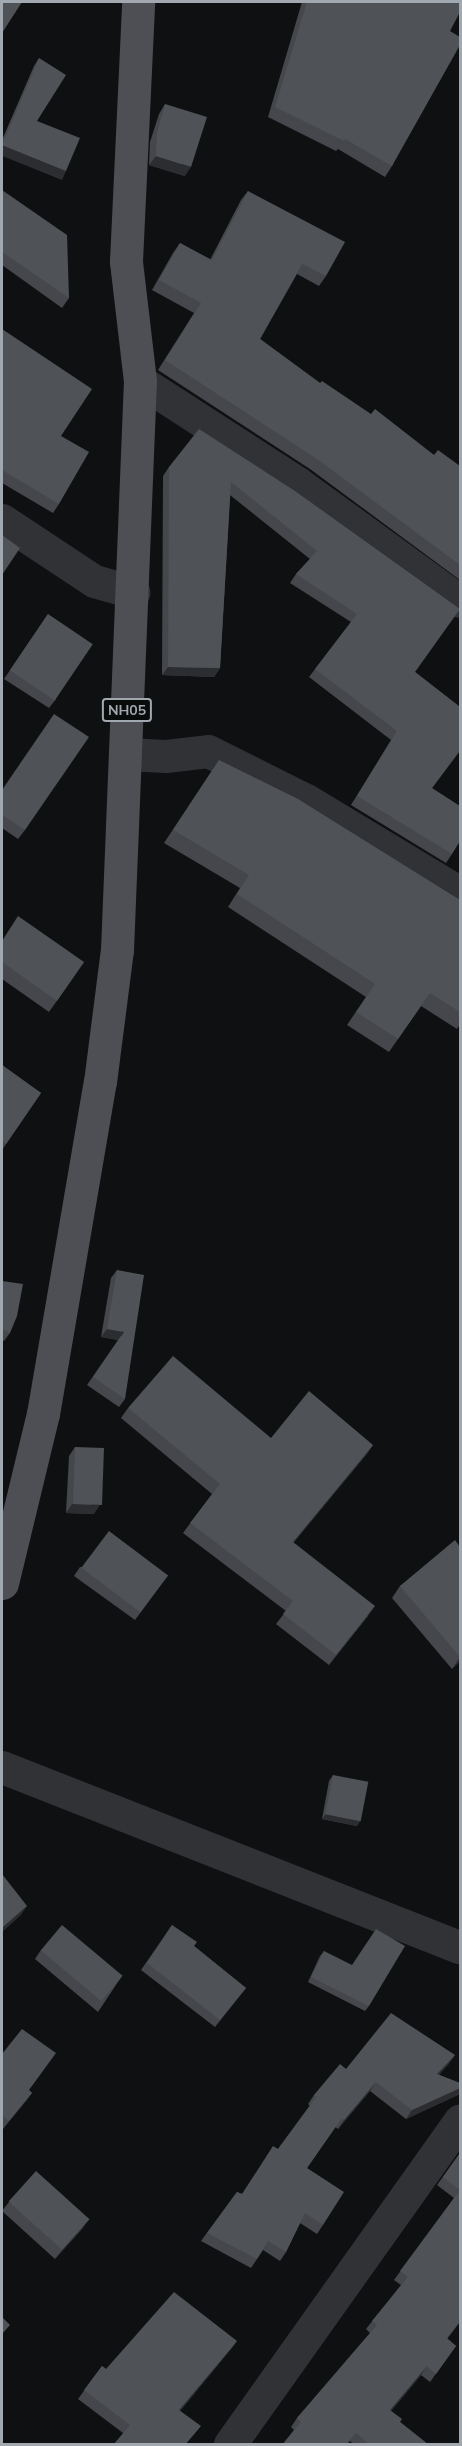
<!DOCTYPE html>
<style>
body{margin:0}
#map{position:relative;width:462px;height:2446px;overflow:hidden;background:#0f1011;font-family:Mulish,sans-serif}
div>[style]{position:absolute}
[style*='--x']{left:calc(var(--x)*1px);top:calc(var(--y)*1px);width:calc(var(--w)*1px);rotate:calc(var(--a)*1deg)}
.minor>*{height:33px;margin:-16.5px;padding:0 16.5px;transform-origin:16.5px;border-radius:16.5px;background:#313235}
.major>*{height:33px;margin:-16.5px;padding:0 16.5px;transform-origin:16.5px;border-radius:16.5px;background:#4d4f54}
.wall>*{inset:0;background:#45474c}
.shaded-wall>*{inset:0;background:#2b2d30;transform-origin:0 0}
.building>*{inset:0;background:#4f5256;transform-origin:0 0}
span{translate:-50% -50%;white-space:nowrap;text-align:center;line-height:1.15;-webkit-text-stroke:6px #0a0b0b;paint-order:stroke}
.shield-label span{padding:2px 4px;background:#0a0b0b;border:2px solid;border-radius:4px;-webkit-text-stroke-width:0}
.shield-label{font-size:14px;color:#a2a8b0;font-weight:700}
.frame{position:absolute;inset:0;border:3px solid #a2a8b0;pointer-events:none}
</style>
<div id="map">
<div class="minor">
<i style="--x:140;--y:381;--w:189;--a:32.9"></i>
<i style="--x:299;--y:484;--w:199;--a:36"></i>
<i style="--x:2;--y:520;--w:110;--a:33.5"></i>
<i style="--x:94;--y:581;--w:41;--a:15.8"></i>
<i style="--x:125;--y:754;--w:41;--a:2.8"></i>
<i style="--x:166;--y:756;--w:42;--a:-6.8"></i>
<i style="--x:208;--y:751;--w:110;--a:26.6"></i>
<i style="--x:306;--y:800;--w:180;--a:31.1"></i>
<i style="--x:2;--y:1767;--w:492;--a:21.5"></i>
<i style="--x:230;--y:2444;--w:397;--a:-54.6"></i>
</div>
<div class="major">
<i style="--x:2;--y:1583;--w:174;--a:-76.4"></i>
<i style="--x:43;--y:1414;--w:337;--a:-80.3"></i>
<i style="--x:100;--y:1082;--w:133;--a:-82.7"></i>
<i style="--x:117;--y:950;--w:569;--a:-87.69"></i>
<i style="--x:140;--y:381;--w:121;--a:-96.7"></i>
<i style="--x:126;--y:261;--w:259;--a:-87.3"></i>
</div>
<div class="wall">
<i style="clip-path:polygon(302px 2px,460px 2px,450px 31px,392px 166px,385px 177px,338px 149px,336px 151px,268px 117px)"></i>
<i style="clip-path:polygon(39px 58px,37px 121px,66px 171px,60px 179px,2px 155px,2px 140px,34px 66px)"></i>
<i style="clip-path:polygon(165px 104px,185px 176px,149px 165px,150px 142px,159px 114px)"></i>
<i style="clip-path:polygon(2px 190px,69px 298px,62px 308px,2px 265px)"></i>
<i style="clip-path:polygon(248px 191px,326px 276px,319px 286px,297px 274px,260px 339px,320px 383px,434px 455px,460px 466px,460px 580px,310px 469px,158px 370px,194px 313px,152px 290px,173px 253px,180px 243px,210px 260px,241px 200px)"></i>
<i style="clip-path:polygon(2px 329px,61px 436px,59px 504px,53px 513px,2px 483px)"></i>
<i style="clip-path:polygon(169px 467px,295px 491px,415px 672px,460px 707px,460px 751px,432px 788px,452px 854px,446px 863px,351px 805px,391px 740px,309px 677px,351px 622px,290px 583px,296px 574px,310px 559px,230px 495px,220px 668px,214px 677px,162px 675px,163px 476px)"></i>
<i style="clip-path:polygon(48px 614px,56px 699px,49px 708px,4px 679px)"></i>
<i style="clip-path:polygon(219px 760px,460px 900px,460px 1024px,457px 1029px,421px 1006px,389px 1052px,347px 1025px,366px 997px,228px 907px,240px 888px,164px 843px)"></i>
<i style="clip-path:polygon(2px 790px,25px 830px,18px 839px,2px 828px)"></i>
<i style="clip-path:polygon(2px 940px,84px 962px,49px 1012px,2px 979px)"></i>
<i style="clip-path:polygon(2px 1065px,41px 1093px,2px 1150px)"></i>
<i style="clip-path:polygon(117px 1270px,125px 1399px,119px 1407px,87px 1385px,118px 1340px,101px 1337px,111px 1278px)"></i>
<i style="clip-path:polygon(2px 1281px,10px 1333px,4px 1341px,2px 1340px)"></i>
<i style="clip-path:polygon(128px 1408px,271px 1438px,373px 1445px,366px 1455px,293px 1543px,368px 1616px,329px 1665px,276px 1624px,286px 1611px,183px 1533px,212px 1494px,121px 1418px)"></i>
<i style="clip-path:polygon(75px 1447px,94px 1514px,66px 1513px,69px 1456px)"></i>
<i style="clip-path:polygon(460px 1547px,460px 1661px,452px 1669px,392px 1598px,400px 1586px)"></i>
<i style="clip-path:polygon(80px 1567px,168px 1575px,135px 1620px,74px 1576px)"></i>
<i style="clip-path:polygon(333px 1775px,360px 1821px,357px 1826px,322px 1819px,329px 1781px)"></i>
<i style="clip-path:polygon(172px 1925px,194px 1946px,246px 1988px,215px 2027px,141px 1970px)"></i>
<i style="clip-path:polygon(41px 1950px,122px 1976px,98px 2012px,35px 1959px)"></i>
<i style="clip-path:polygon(324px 1951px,369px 2006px,365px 2011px,308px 1982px,320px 1956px)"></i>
<i style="clip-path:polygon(2px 2054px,29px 2090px,32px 2093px,3px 2129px,2px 2128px)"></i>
<i style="clip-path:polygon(455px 2055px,439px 2075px,460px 2083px,460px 2094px,406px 2119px,370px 2091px,338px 2129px,335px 2127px,307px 2168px,323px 2225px,317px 2234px,300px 2223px,286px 2252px,280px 2261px,263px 2250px,251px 2268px,201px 2241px,237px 2192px,242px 2194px,278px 2149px,310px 2106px,308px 2104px,314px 2095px,346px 2069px)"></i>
<i style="clip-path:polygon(460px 2153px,460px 2322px,447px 2339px,456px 2346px,430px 2382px,421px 2375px,391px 2411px,400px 2422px,429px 2445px,354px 2445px,350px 2441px,347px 2445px,282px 2445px,294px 2430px,291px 2427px,297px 2418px,370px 2333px,366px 2329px,401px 2285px,394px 2280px,454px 2198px,437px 2185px)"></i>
<i style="clip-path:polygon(9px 2202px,83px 2228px,55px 2259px,2px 2211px)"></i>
<i style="clip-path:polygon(237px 2341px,231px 2349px,180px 2411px,195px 2434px,123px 2433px,78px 2399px,102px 2366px,106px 2369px)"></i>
</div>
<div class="shaded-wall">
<i style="left:2px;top:145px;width:69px;height:10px;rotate:22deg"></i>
<i style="clip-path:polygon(156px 156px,191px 167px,185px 176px,149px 165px)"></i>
<i style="clip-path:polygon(168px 667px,220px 668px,214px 677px,162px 675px)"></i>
<i style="clip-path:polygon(107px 1329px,124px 1332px,118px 1340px,101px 1337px)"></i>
<i style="clip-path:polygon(373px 1445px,366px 1455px,286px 1552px,293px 1542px)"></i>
<i style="clip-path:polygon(72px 1504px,100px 1505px,94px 1514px,66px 1513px)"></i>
<i style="clip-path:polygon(375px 1606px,368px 1616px,329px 1665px,336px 1655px)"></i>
<i style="clip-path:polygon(460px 1657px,460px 1661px,452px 1669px)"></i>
<i style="clip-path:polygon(326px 1814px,360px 1821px,357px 1826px,322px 1819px)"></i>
<i style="clip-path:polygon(27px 1906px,21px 1915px,2px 1932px,2px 1928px)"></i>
<i style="clip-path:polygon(455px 2055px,449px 2064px,431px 2083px,437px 2074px)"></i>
<i style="clip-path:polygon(376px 2082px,370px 2091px,338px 2129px,344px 2120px)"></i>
<i style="clip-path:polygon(460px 2088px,460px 2094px,406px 2119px,412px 2110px)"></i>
<i style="clip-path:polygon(32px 2093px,27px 2100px,3px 2129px,9px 2121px)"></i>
<i style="clip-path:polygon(89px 2219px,83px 2228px,55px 2259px,62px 2250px)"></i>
<i style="clip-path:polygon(237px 2341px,231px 2349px,173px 2419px,179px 2410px)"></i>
<i style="clip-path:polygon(427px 2366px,421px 2375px,384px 2419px,390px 2410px)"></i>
</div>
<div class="building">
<i style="clip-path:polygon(2px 2px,22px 2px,2px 33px)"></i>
<i style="clip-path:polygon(307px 2px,460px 2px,460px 12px,450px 31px,460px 37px,460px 45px,392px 166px,345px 139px,344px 141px,275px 107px)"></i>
<i style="clip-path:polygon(39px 58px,66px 75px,37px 121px,80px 138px,66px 171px,2px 145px)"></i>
<i style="clip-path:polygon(165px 104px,207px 117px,191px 167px,156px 156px,157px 133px)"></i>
<i style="clip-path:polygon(2px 190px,67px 235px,69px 298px,2px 252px)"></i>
<i style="clip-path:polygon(248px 191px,345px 242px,326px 276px,302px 264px,260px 339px,320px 383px,322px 381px,371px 414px,375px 409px,434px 455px,438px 450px,460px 466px,460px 565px,317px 459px,165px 360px,201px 303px,159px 280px,180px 243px,212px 260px)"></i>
<i style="clip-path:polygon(2px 329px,92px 389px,61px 436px,89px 452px,59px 504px,2px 470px)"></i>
<i style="clip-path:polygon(199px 429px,295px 491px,460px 609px,415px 672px,460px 707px,460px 750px,432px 788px,460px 806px,460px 841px,452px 854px,357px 796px,397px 731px,315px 669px,357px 614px,296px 574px,317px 551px,231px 482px,220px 668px,168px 667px,169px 467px)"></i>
<i style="clip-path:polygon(2px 535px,20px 548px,2px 575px)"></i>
<i style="left:48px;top:614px;width:54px;height:68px;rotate:34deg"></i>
<i style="clip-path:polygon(54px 714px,89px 737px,25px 830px,2px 815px,2px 790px)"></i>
<i style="clip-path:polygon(219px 760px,298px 799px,460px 900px,460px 1012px,430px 993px,398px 1039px,356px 1012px,375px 984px,237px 894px,249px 875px,173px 830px)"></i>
<i style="clip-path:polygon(18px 916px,84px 962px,57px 1001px,2px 962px,2px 941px)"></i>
<i style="clip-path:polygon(2px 1065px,41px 1093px,6px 1144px,2px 1141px)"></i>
<i style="clip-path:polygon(117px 1270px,144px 1275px,125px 1399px,93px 1377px,124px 1332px,107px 1329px)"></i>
<i style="clip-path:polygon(2px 1281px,23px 1284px,17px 1316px,10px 1333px,2px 1329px)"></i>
<i style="clip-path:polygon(173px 1356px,271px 1438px,309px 1391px,373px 1445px,293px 1542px,375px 1606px,336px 1655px,283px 1614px,293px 1601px,190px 1523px,220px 1484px,128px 1408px)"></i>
<i style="left:75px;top:1447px;width:29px;height:57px;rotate:2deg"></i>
<i style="left:109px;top:1531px;width:74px;height:46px;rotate:37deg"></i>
<i style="clip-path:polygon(455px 1540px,460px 1547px,460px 1657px,400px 1586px)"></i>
<i style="left:333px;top:1775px;width:36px;height:40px;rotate:11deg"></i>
<i style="clip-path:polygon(2px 1874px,27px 1906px,2px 1928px)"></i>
<i style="left:62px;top:1925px;width:79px;height:33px;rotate:40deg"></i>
<i style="clip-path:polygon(172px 1925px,197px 1942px,194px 1946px,246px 1988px,220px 2020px,147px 1963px)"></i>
<i style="clip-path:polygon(376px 1929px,405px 1946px,369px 2006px,311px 1977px,324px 1951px,352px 1965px)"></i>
<i style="clip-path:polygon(391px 2013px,455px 2055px,437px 2074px,460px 2083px,460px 2088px,412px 2110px,376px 2082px,344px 2120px,342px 2118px,307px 2168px,344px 2192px,323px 2225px,305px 2213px,286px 2252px,268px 2241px,257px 2259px,207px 2233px,237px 2192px,242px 2194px,273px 2146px,278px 2149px,316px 2097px,314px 2095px,340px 2064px,346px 2069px)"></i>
<i style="clip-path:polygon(22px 2029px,56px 2053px,29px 2090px,32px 2093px,9px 2121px,2px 2115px,2px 2054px)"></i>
<i style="clip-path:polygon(460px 2153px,460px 2321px,447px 2338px,456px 2346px,436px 2374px,427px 2366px,390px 2410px,402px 2419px,400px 2422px,429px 2445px,370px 2445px,356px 2433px,345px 2445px,282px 2445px,301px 2422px,297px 2418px,377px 2325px,372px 2321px,408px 2277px,400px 2271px,460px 2190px,443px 2177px)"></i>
<i style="left:36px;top:2171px;width:72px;height:41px;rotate:42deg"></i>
<i style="clip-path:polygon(174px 2292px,237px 2341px,179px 2410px,201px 2426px,185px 2445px,113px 2445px,130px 2425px,84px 2390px,102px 2366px,106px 2369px)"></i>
<i style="clip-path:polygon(2px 2317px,10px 2325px,2px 2334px)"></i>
</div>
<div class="shield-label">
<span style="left:127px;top:710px">NH05</span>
</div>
<div class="frame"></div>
</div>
